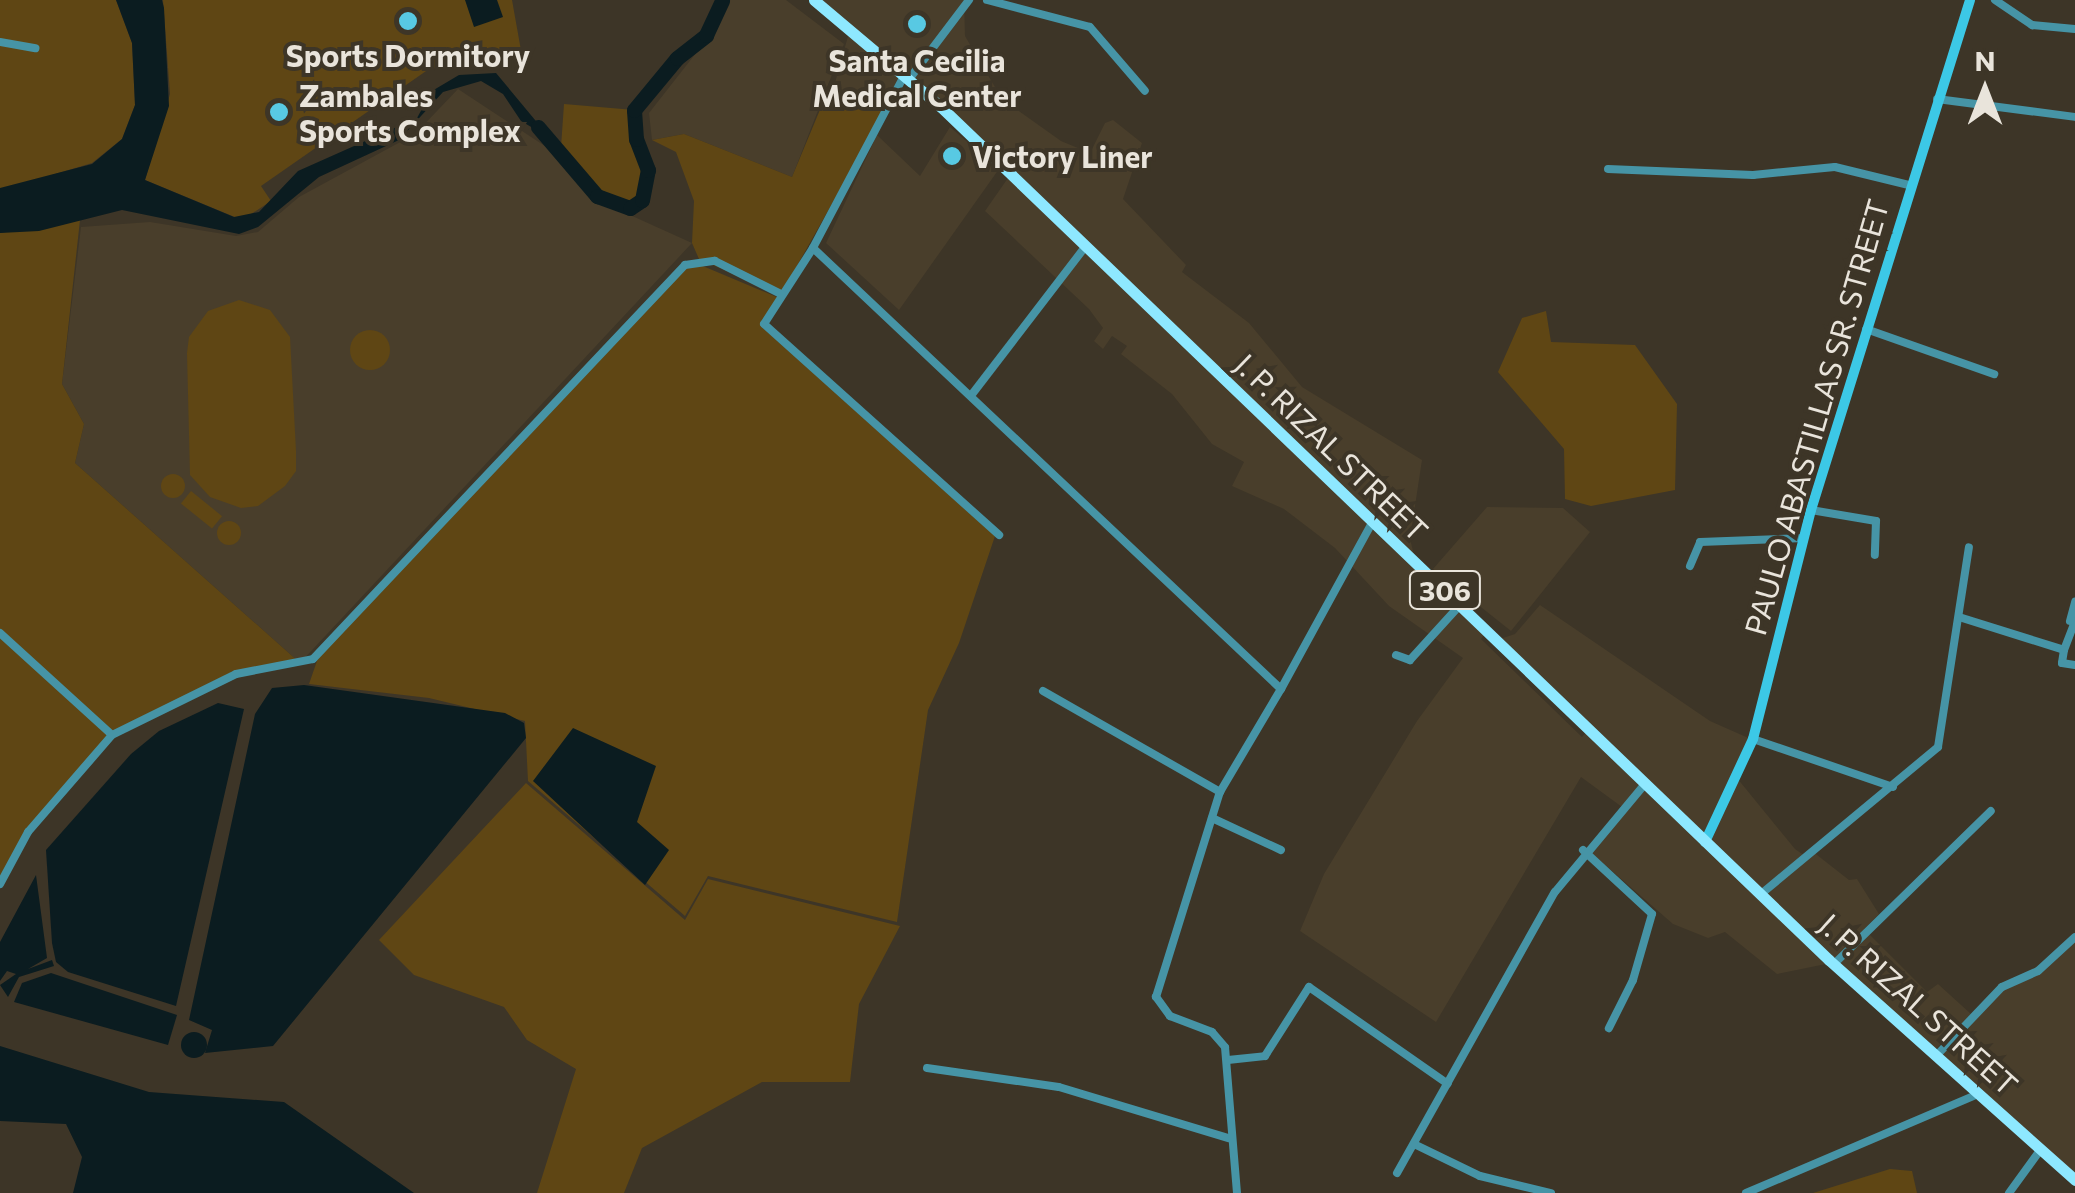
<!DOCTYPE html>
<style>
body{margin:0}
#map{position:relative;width:2075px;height:1193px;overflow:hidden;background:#3d3527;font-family:Commissioner,sans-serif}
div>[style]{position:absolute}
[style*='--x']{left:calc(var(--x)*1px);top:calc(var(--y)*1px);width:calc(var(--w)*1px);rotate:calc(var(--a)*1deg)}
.built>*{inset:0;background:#493e2b}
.green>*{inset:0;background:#5f4614;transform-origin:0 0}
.round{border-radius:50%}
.water>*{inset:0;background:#0b1c20}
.river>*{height:15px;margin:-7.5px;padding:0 7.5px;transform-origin:7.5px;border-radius:7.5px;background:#0b1c20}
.street>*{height:8px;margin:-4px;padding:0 4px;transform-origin:4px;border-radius:4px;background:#4694a6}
.secondary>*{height:10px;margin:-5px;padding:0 5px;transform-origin:5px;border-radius:5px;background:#3cc8e6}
.primary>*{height:11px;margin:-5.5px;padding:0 5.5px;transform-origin:5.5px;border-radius:5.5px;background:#8ee8ff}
.dots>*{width:28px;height:28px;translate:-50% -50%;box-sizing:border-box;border:5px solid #3d3527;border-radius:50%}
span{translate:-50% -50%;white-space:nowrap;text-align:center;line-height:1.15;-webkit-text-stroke:8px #3d3527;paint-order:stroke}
.shield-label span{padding:2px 8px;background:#3d3527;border:2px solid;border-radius:8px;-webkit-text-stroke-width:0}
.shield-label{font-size:28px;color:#e9e4db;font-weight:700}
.poi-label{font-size:30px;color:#e9e4db;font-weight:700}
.left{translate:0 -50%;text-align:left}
.street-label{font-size:30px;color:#e9e4db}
.north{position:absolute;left:1935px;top:40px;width:100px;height:100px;-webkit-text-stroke:8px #3d3527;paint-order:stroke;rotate:0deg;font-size:28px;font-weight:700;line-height:40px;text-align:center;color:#e9e4db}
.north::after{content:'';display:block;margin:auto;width:35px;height:45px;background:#e9e4db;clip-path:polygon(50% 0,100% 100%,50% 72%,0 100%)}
</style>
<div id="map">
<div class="built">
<i style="clip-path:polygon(721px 0,786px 0,844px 44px,792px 177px,684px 134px,652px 140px,649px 113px,718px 25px)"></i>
<i style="clip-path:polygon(813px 0,964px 0,965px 36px,1002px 99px,1061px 141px,1090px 153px,1105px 123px,1113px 120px,1142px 143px,1123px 199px,1186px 265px,1182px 272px,1249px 323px,1302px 387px,1422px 460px,1410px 539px,1416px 563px,1487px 631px,1481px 639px,1582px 737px,1588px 730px,1497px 640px,1515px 634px,1540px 605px,1710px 721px,1753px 740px,1737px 778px,1795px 849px,1805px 856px,1812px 851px,1849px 880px,1857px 879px,1879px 914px,1864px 929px,1927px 992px,1938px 984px,1971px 1014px,1933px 1052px,1646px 784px,1622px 807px,1581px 777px,1436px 1022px,1300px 931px,1324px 874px,1417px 721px,1463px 658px,1389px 606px,1335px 548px,1284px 509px,1232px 486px,1244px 462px,1212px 444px,1172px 394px,1121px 354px,1127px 346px,1112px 336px,1103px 349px,1094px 341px,1103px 328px,1089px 309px,985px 211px,1008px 178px,904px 73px,888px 111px,833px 90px,850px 29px)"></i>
<i style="clip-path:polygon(458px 89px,560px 156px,588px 196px,692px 243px,300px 663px,75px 463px,84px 424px,62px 384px,81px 227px,150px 222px,236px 236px,258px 232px,299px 197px,415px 134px)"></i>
<i style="clip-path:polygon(950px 127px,999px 169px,899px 310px,826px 243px,877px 135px,920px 176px)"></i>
<i style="clip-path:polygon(1487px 507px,1563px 508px,1590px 532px,1511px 631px,1433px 569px)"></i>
<i style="clip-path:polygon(1647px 788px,1826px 964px,1777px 974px,1725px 932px,1708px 938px,1673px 924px,1589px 851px)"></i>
<i style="clip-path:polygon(2075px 940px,2075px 1176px,1940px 1055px,2004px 989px)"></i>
</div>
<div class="green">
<i style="clip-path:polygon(0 0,116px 0,132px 43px,135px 105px,122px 139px,92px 163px,9px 188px,0 188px)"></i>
<i style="clip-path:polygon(163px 0,512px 0,522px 56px,429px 69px,261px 186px,271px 201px,242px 220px,145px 180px,170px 94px)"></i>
<i style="clip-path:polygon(829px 88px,885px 110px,781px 294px,699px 259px,692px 243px,694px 201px,676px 152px,652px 140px,684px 134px,792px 177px)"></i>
<i style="clip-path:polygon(564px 104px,634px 110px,636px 139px,648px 170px,642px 200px,630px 208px,614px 205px,584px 186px,561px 147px)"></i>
<i style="clip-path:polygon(80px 220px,62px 384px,84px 424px,75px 463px,300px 663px,236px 674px,112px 735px,28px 832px,0 884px,0 233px)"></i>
<i style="clip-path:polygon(698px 264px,779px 298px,763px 328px,995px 536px,959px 643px,928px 710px,897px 922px,708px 876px,685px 916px,528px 781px,525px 721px,429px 698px,309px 684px,318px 658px,684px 269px)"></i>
<i style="clip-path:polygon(239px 300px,270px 310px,290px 337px,296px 451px,296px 471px,285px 486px,258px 506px,241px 508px,210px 497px,190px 475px,187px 353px,189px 337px,208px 311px)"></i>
<i style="clip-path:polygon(1546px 311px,1551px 342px,1635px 345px,1677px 404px,1675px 490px,1591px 506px,1565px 499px,1564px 449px,1498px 372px,1522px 318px)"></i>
<i class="round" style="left:350px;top:330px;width:40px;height:40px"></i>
<i class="round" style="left:161px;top:474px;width:24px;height:24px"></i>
<i style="left:191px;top:491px;width:40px;height:16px;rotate:39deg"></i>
<i class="round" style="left:217px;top:521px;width:24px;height:24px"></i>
<i style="clip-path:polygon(526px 783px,685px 920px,708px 879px,900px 926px,859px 1004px,850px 1082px,762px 1082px,642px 1148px,624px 1193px,537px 1193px,576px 1069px,527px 1040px,504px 1007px,414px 975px,379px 940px)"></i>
<i style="clip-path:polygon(1890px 1169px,1912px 1171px,1917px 1193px,1813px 1193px)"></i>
</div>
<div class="water">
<i style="clip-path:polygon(116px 0,162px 0,164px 8px,169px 106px,145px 180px,234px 217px,259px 212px,298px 171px,417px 118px,432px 91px,459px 75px,496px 73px,550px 138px,521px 121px,503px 94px,481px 81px,443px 92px,399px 140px,319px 177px,258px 227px,239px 234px,122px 210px,39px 231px,0 233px,0 188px,92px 164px,122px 139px,135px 105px,132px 43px)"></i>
<i style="clip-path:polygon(465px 0,497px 0,503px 17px,474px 27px)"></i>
<i style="clip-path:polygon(304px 685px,505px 713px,524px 723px,526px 738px,273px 1046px,205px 1053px,212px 1030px,189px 1020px,255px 714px,272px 688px)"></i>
<i style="clip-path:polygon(218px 703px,244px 709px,176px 1006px,68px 972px,56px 962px,52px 943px,46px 850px,131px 754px,159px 731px)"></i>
<i style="clip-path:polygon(573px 728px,656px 766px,637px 822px,669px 850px,645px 885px,533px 781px)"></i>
<i style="clip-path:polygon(36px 875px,47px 958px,28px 969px,52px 960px,54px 966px,19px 977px,8px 997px,0 985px,16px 974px,7px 971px,0 981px,0 942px)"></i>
<i style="clip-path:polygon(51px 973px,177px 1015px,168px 1045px,14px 1002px,22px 983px)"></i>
<i class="round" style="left:181px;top:1032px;width:26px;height:26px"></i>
<i style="clip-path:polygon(0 1046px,149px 1092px,284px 1102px,414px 1193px,73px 1193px,82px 1157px,66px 1124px,0 1121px)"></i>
</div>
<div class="river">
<i style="--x:538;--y:127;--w:91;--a:49.5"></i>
<i style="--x:597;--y:196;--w:35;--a:20"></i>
<i style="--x:630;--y:208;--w:14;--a:-34"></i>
<i style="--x:642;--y:200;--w:31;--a:-79"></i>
<i style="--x:648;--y:170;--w:33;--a:-111"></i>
<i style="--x:636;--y:139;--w:29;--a:-94"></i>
<i style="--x:634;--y:110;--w:67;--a:-50.4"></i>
<i style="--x:677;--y:58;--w:37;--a:-38"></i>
<i style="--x:706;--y:35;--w:38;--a:-65"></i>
</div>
<div class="street">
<i style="--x:987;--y:0;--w:106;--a:14.7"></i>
<i style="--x:1090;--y:27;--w:84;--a:49.3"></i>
<i style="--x:1995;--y:0;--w:45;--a:34"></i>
<i style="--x:2032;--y:25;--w:43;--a:5.3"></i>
<i style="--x:0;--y:42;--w:36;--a:10"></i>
<i style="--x:905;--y:74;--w:197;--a:117.9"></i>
<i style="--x:813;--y:248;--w:90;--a:122.8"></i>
<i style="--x:764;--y:324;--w:316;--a:41.9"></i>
<i style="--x:910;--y:78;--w:98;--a:-52.9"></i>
<i style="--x:1937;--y:99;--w:139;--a:7.4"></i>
<i style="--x:1608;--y:169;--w:145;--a:2.4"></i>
<i style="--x:1753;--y:175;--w:82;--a:-5.6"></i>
<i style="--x:1835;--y:167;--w:76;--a:13.7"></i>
<i style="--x:813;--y:248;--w:643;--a:43.3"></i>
<i style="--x:1281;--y:689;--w:192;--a:-61.3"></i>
<i style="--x:1866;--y:329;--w:136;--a:19.4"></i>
<i style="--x:973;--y:393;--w:185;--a:-52.5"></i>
<i style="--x:1811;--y:510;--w:66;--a:9.6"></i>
<i style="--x:1876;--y:521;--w:34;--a:92"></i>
<i style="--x:1690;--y:566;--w:26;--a:-67"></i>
<i style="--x:1700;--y:542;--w:104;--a:-2.2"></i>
<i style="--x:1959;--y:617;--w:110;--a:17.4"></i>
<i style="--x:2064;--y:650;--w:31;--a:-69"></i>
<i style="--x:2070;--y:621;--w:20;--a:-75"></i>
<i style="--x:0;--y:633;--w:151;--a:42.3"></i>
<i style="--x:2064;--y:650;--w:13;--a:99"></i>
<i style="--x:2062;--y:663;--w:13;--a:9"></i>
<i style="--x:1396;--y:655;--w:15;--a:20"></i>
<i style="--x:1410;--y:660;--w:74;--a:-47.7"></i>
<i style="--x:1043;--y:691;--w:204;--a:29.7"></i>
<i style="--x:1753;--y:739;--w:148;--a:18.9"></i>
<i style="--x:1212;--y:818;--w:76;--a:24.9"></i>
<i style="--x:1583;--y:850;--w:94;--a:42.8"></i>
<i style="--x:1652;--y:914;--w:69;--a:106.1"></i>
<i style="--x:1633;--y:980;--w:54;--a:116.6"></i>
<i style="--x:0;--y:884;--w:59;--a:-61.7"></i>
<i style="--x:28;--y:832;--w:128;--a:-49.1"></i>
<i style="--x:112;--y:735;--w:138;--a:-26.2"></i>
<i style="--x:236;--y:674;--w:78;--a:-11"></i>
<i style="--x:313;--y:659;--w:542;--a:-46.65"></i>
<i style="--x:685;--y:265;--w:30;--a:-8"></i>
<i style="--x:715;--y:261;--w:74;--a:26.6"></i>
<i style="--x:1761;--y:894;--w:230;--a:-39.7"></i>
<i style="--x:1938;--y:747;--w:202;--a:-81.2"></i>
<i style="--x:1834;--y:964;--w:219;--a:-44.3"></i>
<i style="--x:1936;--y:1056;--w:95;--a:-46.3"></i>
<i style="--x:2002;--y:987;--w:39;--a:-24"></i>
<i style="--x:2038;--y:971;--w:50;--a:-42.6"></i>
<i style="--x:1228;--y:1060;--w:37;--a:-6"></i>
<i style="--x:1265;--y:1056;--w:82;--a:-57.5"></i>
<i style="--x:1309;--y:987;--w:169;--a:34.9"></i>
<i style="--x:927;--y:1068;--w:133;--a:8.2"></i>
<i style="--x:1059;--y:1087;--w:177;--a:16.8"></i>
<i style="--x:1414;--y:1144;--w:73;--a:25.9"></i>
<i style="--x:1480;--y:1176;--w:73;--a:13.5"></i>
<i style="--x:1397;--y:1173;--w:322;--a:-60.7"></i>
<i style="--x:1555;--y:892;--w:141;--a:-50.2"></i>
<i style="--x:1237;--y:1193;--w:146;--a:-94.7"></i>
<i style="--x:1225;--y:1047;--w:20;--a:-131"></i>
<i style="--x:1212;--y:1032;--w:45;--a:-159.1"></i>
<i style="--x:1170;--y:1016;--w:24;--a:-126"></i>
<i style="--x:1156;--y:997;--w:215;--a:-72.7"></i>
<i style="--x:1220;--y:792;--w:120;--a:-59.4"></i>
<i style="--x:1746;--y:1193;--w:254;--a:-23.1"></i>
<i style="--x:2009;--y:1193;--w:54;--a:-54"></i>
</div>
<div class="secondary">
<i style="--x:1705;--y:842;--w:114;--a:-65"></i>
<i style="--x:1753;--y:739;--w:236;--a:-75.8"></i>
<i style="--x:1811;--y:510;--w:534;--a:-72.68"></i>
</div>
<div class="primary">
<i style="--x:814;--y:0;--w:166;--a:40.1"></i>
<i style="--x:941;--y:107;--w:1231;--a:43.85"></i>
<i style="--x:1829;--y:960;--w:330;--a:41.8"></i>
</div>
<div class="dots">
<i style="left:408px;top:21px;background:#58c9e3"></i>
<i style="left:917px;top:24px;background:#58c9e3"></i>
<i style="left:279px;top:112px;background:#58c9e3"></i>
<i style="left:952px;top:156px;background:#58c9e3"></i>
</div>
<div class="shield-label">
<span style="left:1445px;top:590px">306</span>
</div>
<div class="poi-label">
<span style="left:408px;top:55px">Sports Dormitory</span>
<span style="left:917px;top:77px">Santa Cecilia<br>Medical Center</span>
<span class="left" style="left:299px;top:112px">Zambales<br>Sports Complex</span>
<span class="left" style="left:972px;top:156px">Victory Liner</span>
</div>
<div class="street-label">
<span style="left:1816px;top:417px;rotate:-74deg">PAULO ABASTILLAS SR. STREET</span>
<span style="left:1332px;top:447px;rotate:44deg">J. P. RIZAL STREET</span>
<span style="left:1919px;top:1004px;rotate:42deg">J. P. RIZAL STREET</span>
</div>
<div class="north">N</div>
</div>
